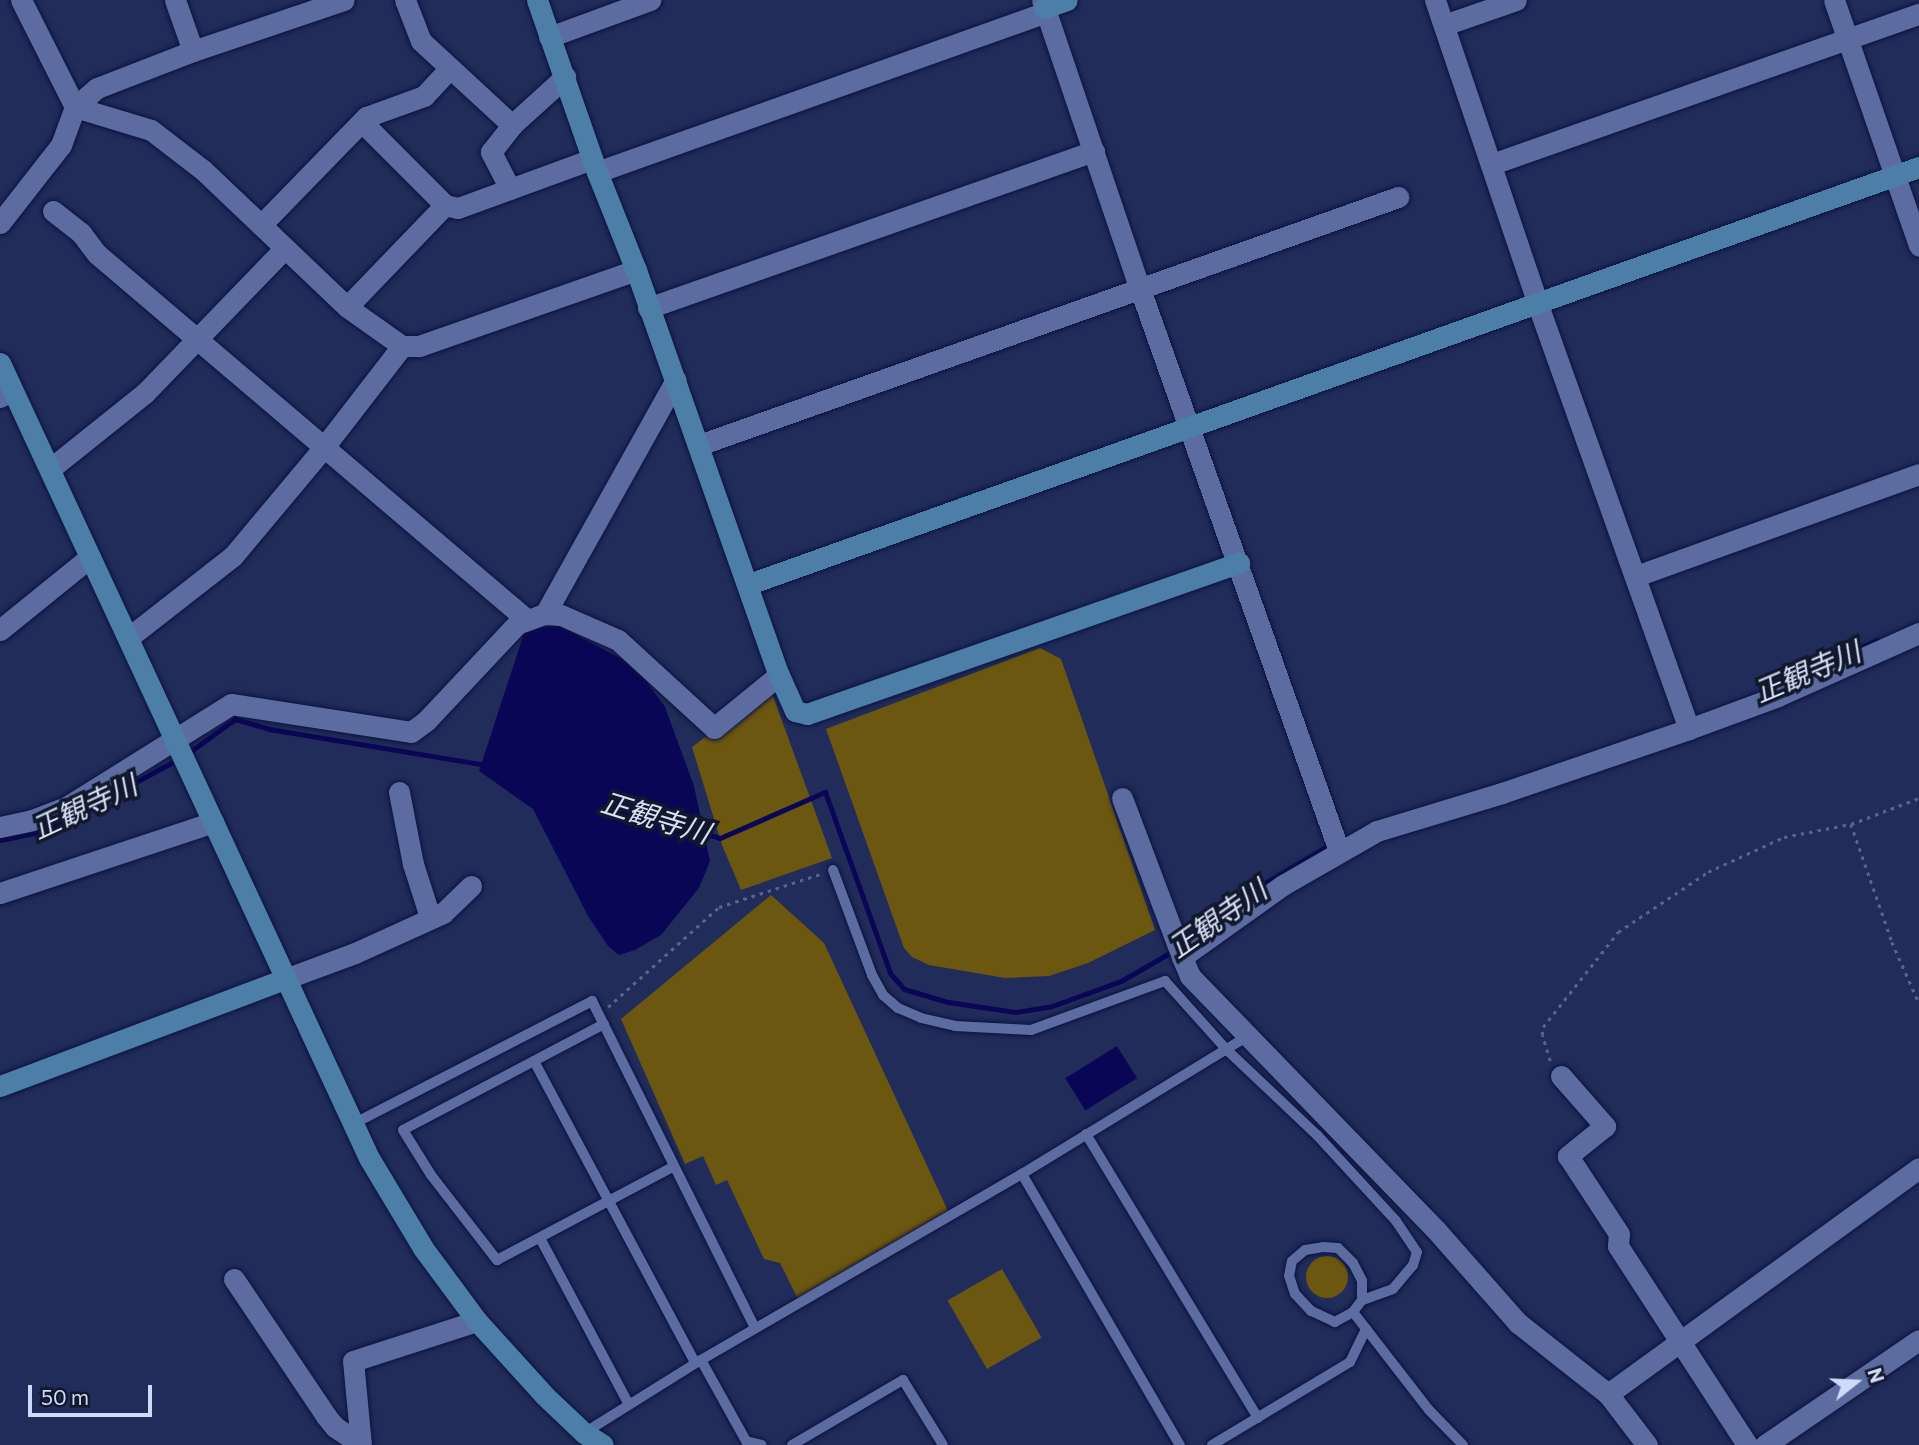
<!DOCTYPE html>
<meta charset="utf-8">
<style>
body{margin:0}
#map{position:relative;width:1919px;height:1445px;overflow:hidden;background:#212c5b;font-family:Commissioner,"Noto Sans JP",sans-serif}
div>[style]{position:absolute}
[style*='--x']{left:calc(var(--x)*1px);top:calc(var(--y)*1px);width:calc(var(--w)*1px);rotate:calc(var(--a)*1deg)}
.green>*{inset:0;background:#6c5710;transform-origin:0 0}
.round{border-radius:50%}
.water>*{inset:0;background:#0a0656;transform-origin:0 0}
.stream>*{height:5px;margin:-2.5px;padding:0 2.5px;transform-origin:2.5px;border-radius:2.5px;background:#0a0656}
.path>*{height:2.5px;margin-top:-1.25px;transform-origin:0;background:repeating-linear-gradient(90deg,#59648d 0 3.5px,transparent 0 8.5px)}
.roads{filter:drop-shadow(0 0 2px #0b123e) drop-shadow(0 0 2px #0b123e)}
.lane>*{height:10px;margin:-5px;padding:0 5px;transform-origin:5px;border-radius:5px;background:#5c6ca0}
.street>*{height:21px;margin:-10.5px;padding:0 10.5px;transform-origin:10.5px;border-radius:10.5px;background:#5c6ca0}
.secondary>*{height:21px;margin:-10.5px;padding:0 10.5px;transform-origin:10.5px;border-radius:10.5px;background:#4d7ea8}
span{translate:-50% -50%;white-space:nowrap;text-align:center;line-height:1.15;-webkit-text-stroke:7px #11172c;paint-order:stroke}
.water-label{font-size:28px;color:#d8e0f6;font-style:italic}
.north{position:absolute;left:1821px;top:1347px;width:70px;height:70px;-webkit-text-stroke:5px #11172c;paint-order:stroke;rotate:72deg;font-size:19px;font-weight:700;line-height:28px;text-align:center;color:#d0daf8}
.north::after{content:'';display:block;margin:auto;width:24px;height:32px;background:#d0daf8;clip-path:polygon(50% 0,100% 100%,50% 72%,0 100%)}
.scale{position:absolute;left:28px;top:1385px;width:124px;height:32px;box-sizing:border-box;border:4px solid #d0daf8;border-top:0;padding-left:9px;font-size:21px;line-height:24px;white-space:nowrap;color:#d0daf8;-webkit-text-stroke:5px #11172c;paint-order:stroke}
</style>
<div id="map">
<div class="green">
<i style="clip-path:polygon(1040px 648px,1061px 659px,1155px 930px,1088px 963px,1049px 976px,1005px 978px,929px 965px,912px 957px,904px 948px,826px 729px)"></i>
<i style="clip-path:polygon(770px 688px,832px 858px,741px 890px,722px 845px,692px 747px)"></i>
<i style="clip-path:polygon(771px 895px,824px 943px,948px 1211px,798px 1299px,780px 1263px,764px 1259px,727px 1180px,716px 1185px,703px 1156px,685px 1164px,621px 1019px)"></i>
<i class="round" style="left:1306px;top:1256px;width:42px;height:42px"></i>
<i style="left:1002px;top:1269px;width:79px;height:63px;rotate:60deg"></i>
</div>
<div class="water">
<i style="clip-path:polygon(559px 626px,622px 659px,647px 682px,665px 707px,694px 786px,710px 861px,699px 888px,661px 935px,635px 950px,619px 955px,608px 946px,588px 916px,533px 809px,479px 771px,526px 627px)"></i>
<i style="left:1117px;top:1046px;width:38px;height:61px;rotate:58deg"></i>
</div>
<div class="stream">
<i style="--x:1816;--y:668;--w:67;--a:-24.7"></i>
<i style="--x:187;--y:754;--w:59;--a:-36.1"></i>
<i style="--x:235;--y:719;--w:35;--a:16"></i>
<i style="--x:269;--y:729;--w:221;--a:9.4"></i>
<i style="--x:700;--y:832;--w:21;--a:17"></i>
<i style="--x:720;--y:838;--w:115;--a:-23.7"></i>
<i style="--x:825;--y:792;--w:192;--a:70.2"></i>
<i style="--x:890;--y:973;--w:21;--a:49"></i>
<i style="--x:904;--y:989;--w:46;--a:16.5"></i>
<i style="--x:948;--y:1002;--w:68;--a:8.5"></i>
<i style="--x:1015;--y:1012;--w:37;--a:-9"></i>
<i style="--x:1052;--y:1006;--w:73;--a:-19.9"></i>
<i style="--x:1121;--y:981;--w:60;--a:-30"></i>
<i style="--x:0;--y:840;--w:49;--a:-11.8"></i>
<i style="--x:48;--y:830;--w:148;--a:-28.6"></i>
<i style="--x:1198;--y:933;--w:80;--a:-36.9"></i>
<i style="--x:1262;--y:885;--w:78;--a:-30.8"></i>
</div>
<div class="path">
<i style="--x:1851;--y:824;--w:125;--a:70.8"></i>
<i style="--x:1892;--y:942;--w:67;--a:66.1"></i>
<i style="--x:608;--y:1007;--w:149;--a:-42"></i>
<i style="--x:719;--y:907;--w:106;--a:-18.1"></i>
<i style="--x:1550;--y:1061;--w:27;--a:-107"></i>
<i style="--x:1542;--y:1035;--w:8;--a:-83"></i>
<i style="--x:1543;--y:1027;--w:121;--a:-51.7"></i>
<i style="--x:1618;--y:932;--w:108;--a:-33.7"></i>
<i style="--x:1708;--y:872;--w:84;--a:-24.7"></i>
<i style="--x:1784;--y:837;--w:68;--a:-11"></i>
<i style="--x:1851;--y:824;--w:73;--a:-20.9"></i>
</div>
<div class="roads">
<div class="lane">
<i style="--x:833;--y:870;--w:112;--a:69.6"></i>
<i style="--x:872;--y:975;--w:23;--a:61"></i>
<i style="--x:883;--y:995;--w:20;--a:41"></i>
<i style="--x:898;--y:1008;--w:25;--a:23"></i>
<i style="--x:921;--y:1018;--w:35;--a:13"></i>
<i style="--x:955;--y:1026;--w:76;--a:3"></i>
<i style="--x:1031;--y:1030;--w:143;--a:-20.1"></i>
<i style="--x:1165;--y:981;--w:93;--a:48.1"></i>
<i style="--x:1227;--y:1050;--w:124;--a:43.4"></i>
<i style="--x:1317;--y:1135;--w:117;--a:47.4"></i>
<i style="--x:1396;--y:1221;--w:37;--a:56"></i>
<i style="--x:1417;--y:1252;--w:14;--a:107"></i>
<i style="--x:1413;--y:1265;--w:31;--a:130"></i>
<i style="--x:1393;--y:1289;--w:33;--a:160"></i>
<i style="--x:604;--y:1024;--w:227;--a:152.2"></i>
<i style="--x:403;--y:1130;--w:53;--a:58.1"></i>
<i style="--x:431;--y:1175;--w:108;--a:52.2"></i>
<i style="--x:497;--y:1260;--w:199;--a:-27.9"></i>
<i style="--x:534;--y:1061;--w:342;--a:61.9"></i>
<i style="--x:353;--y:1124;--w:269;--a:-27.2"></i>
<i style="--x:592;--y:1001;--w:365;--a:63.5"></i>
<i style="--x:1086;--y:1134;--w:332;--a:58.8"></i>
<i style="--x:1022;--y:1174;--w:314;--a:59.8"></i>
<i style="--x:540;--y:1238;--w:189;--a:61.9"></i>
<i style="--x:1323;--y:1247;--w:15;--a:4"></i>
<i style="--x:1338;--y:1248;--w:21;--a:45"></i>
<i style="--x:1353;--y:1263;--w:20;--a:63"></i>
<i style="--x:1362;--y:1281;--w:19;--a:90"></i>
<i style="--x:1362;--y:1300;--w:15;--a:127"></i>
<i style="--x:1353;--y:1312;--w:21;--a:151"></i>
<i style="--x:1335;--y:1322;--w:26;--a:-155"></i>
<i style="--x:1311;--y:1311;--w:23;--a:-133"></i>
<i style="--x:1295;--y:1294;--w:19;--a:-108"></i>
<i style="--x:1289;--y:1276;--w:15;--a:-79"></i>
<i style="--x:1292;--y:1261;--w:17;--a:-40"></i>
<i style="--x:1305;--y:1250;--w:18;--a:-9"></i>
<i style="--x:1353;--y:1312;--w:124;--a:52.2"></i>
<i style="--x:1429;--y:1410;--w:49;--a:45.8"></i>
<i style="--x:701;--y:1360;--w:93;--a:60.9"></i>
<i style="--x:746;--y:1441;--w:16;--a:14"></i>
<i style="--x:584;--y:1433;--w:138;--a:-32"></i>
<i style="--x:701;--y:1360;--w:371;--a:-30.1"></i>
<i style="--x:1022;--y:1174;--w:265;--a:-31.4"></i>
<i style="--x:792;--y:1445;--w:129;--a:-30.4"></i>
<i style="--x:903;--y:1380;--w:76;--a:58.4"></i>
<i style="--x:1212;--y:1445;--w:161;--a:-31"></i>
<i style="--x:1350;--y:1362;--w:37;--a:-64"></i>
</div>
<div class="street">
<i style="--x:21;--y:0;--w:120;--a:63.2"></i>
<i style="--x:75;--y:107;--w:79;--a:16.8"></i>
<i style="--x:151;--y:130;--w:66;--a:37.6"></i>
<i style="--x:203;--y:170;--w:80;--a:43.5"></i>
<i style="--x:175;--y:0;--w:54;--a:70.6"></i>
<i style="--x:405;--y:0;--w:44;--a:68.7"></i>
<i style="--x:421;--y:41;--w:124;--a:42.7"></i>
<i style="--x:1042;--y:0;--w:305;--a:71.3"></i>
<i style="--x:1140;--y:289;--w:596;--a:70.5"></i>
<i style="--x:1435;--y:0;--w:322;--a:71.3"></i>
<i style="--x:1538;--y:305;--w:450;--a:70.4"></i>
<i style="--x:1834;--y:0;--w:260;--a:70.9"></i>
<i style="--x:1444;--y:25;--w:76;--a:-19.1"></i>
<i style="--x:549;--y:37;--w:108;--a:-20.1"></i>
<i style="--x:362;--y:122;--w:117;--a:45"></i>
<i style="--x:445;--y:205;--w:13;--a:13"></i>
<i style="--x:458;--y:208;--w:143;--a:-20.1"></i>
<i style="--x:1492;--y:164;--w:453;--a:-19.4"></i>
<i style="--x:597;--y:172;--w:477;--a:-19.6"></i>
<i style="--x:510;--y:189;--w:42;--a:-117.2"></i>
<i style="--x:491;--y:152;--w:34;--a:-52"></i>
<i style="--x:512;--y:125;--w:72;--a:-42.2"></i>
<i style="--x:445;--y:205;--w:141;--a:133.9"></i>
<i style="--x:347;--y:307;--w:119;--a:-136.4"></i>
<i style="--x:261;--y:225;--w:151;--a:-45.8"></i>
<i style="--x:366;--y:117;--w:62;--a:-19.9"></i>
<i style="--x:424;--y:96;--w:38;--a:-47"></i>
<i style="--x:53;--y:211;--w:36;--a:38"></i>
<i style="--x:81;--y:233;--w:26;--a:53"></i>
<i style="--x:97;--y:254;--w:563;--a:40.39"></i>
<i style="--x:0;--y:223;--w:99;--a:-52"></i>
<i style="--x:61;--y:145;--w:40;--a:-69.8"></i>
<i style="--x:75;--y:107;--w:29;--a:-41"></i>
<i style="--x:97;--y:88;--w:103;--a:-21.1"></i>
<i style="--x:193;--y:51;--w:159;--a:-18.7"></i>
<i style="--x:648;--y:308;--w:473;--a:-19.4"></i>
<i style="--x:402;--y:346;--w:17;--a:0"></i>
<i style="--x:419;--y:346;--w:230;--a:-19.3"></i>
<i style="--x:0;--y:397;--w:14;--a:-30"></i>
<i style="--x:699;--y:445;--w:742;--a:-19.53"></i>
<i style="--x:50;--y:469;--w:122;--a:-38.7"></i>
<i style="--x:145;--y:393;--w:200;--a:-46"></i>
<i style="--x:1636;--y:576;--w:301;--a:-19.8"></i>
<i style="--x:545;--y:614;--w:268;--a:-60.8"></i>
<i style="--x:0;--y:630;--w:116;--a:-39"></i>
<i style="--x:128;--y:638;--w:133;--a:-38"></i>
<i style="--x:233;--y:556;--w:142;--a:-50.1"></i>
<i style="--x:324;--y:447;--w:128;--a:-52.3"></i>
<i style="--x:402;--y:346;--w:67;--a:-144.7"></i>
<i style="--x:399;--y:792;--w:73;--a:79"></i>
<i style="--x:413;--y:864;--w:56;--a:72.2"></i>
<i style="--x:1122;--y:798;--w:170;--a:69.3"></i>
<i style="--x:0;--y:827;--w:33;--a:-12"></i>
<i style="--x:32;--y:820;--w:39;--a:-21"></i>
<i style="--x:68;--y:806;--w:192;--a:-32"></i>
<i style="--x:231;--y:704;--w:182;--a:8.8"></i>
<i style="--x:411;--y:732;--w:19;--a:-36"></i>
<i style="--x:426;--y:721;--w:133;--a:-46.8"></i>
<i style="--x:517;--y:624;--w:30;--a:-20"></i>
<i style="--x:545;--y:614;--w:16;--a:4"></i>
<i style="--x:561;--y:615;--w:62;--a:23.7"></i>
<i style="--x:618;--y:640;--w:130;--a:42.5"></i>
<i style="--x:714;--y:728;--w:84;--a:-39.2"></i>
<i style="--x:0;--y:893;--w:225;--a:-18.4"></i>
<i style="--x:285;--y:979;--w:75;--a:-20.4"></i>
<i style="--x:355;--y:953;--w:97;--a:-24.4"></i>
<i style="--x:443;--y:913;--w:39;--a:-44"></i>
<i style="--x:1561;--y:1076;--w:67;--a:48.7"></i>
<i style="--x:1605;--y:1126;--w:48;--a:141"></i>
<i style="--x:1568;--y:1156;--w:93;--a:56.8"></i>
<i style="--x:1619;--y:1234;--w:12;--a:95"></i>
<i style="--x:1618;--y:1246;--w:237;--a:57"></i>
<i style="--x:234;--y:1279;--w:165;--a:56.1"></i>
<i style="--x:326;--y:1416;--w:14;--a:51"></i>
<i style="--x:335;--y:1427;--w:30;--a:34"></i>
<i style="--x:1608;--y:1394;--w:384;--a:-36"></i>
<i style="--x:361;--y:1445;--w:84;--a:-95.4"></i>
<i style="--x:353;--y:1361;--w:130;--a:-17.9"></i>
<i style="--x:1647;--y:1445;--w:64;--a:-127.4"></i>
<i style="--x:1608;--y:1394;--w:115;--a:-141.7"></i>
<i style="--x:1518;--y:1323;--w:124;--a:-131.4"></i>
<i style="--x:1436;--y:1230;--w:354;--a:-134.1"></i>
<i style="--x:1190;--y:976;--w:21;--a:-113"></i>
<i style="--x:1182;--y:957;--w:124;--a:-35.5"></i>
<i style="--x:1283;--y:885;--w:108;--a:-29.9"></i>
<i style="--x:1377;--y:831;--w:131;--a:-16.9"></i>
<i style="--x:1502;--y:793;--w:198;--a:-18.9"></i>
<i style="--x:1689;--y:729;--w:95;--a:-20.3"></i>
<i style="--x:1778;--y:696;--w:154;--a:-24.1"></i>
<i style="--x:1765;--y:1445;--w:186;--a:-34.3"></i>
</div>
<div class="secondary">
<i style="--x:537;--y:0;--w:182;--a:70.8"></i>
<i style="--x:597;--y:172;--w:105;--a:68.3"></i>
<i style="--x:636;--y:270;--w:430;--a:70.6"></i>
<i style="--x:779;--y:675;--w:39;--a:66"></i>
<i style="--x:795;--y:711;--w:12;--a:14"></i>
<i style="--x:807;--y:714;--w:458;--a:-19.3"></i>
<i style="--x:1044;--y:8;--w:24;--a:-19"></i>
<i style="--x:0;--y:363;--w:876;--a:65.1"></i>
<i style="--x:369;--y:1158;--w:105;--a:59"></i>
<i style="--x:423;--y:1248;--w:91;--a:53.5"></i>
<i style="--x:477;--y:1321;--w:101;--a:47.8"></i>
<i style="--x:545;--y:1396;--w:54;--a:43.5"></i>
<i style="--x:584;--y:1433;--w:22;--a:32"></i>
<i style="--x:749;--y:584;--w:1242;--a:-19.62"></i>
<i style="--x:0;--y:1086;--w:304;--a:-20.6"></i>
</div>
</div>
<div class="water-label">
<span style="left:1807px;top:671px;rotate:-23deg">正観寺川</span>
<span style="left:84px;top:806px;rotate:-25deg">正観寺川</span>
<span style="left:656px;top:817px;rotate:17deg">正観寺川</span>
<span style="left:1217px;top:918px;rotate:-35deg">正観寺川</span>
</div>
<div class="north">N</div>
<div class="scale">50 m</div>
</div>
